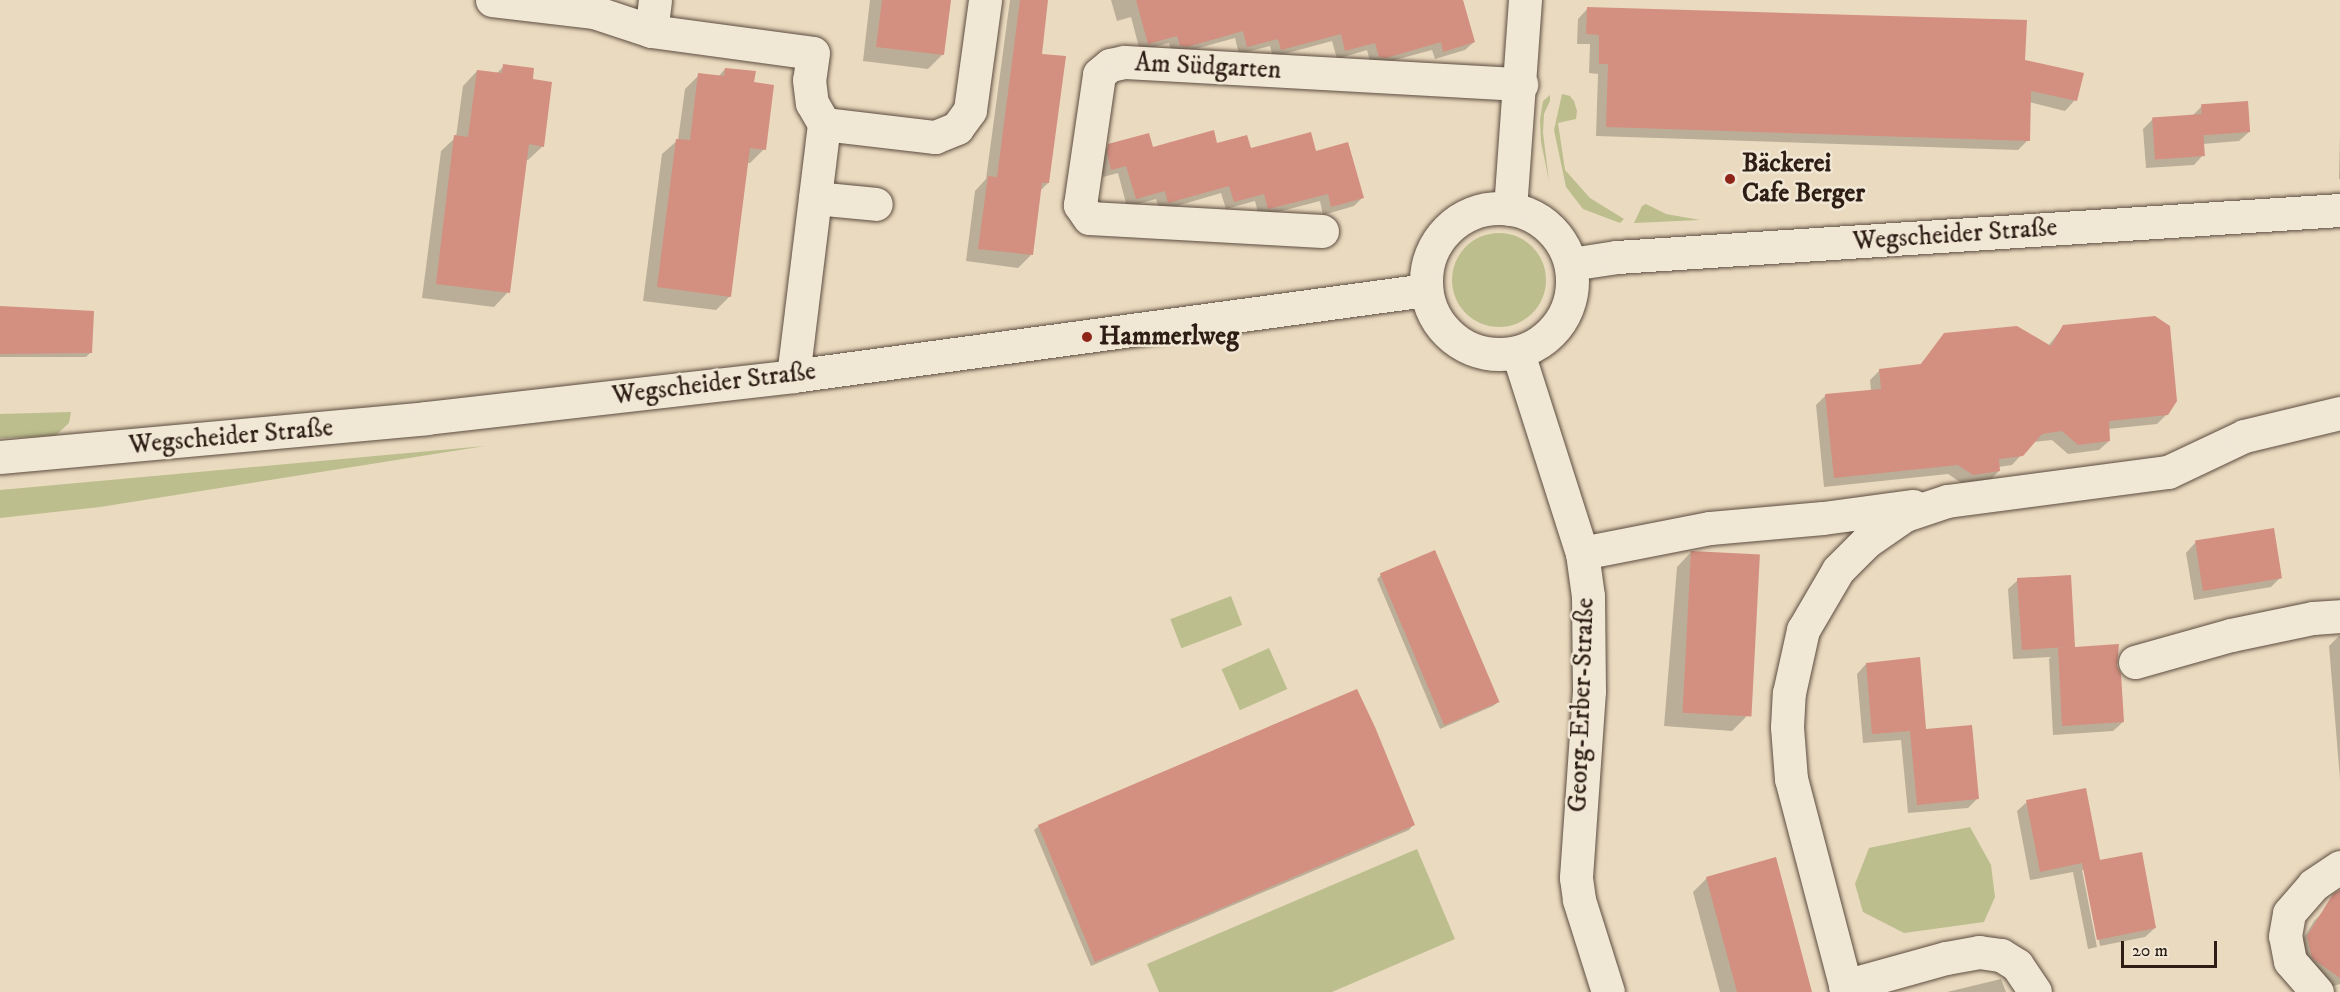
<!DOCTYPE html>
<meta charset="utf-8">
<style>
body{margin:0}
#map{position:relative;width:2340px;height:992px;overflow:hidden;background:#eadabf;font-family:"IM FELL DW Pica",serif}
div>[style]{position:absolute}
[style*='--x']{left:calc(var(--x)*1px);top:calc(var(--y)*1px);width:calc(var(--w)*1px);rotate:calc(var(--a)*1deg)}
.green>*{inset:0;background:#bcbe8e;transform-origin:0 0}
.round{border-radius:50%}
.shadow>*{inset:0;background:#0003}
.building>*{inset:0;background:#d38f80;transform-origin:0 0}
.roads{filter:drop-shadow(0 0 2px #5c4c3f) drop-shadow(0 0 2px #5c4c3f)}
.minor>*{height:33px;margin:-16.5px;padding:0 16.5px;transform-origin:16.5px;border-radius:16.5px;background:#f1e7d5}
.minor>.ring{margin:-16.5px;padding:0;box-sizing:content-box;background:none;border:33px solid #f1e7d5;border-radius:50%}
.dots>*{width:16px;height:16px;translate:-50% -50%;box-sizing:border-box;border:3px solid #f1e7d5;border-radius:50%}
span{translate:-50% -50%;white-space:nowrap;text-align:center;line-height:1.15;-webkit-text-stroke:5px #f1e7d5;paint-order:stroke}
.street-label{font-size:26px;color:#2d1d14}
.poi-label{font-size:26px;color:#2d1d14;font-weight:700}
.left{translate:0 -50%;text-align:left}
.scale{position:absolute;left:2121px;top:941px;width:96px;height:27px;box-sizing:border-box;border:3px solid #2d1d14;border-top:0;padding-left:8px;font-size:18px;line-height:21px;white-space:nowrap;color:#2d1d14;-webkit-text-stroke:4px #f1e7d5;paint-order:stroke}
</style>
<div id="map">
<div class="green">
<i style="clip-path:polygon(1562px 94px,1570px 96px,1574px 101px,1577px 111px,1576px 119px,1558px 123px,1565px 170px,1590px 198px,1624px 219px,1620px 223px,1583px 209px,1566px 187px,1554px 130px)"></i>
<i style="clip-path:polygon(1550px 95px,1550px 101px,1544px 114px,1543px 133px,1549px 181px,1541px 142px,1540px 120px,1543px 101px)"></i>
<i style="clip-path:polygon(1646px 204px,1666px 214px,1700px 220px,1634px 223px,1642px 206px)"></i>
<i class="round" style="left:1452px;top:233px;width:94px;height:94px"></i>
<i style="clip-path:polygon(71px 412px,69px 423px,55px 436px,0 438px,0 414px)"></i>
<i style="clip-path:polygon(485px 446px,100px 507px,0 518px,0 490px)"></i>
<i style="left:1231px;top:596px;width:31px;height:65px;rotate:69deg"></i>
<i style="left:1269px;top:648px;width:45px;height:52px;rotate:66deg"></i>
<i style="clip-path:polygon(1970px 827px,1991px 865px,1995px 897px,1984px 922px,1904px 933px,1863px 912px,1855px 884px,1869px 848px)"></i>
<i style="clip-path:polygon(1417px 849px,1455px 939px,1332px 992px,1159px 992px,1147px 964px)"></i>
</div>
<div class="shadow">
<i style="clip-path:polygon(870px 0,949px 0,943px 54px,928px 69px,863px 61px)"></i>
<i style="clip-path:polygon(1010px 0,1047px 0,1041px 55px,1048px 183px,1040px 191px,1031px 255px,1018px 268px,966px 261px,975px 191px,986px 179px)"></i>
<i style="clip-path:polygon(1111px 0,1462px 0,1474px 42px,1465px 50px,1435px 59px,1432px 50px,1376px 65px,1371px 65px,1367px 50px,1337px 59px,1332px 41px,1273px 57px,1270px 46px,1239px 54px,1235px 38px,1177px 54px,1172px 54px,1169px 43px,1140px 51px,1131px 17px,1117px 21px)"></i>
<i style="clip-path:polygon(1588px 8px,2024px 61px,2075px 100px,2065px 111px,2029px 102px,2028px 140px,2018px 150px,1596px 136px,1598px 74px,1589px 73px,1590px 44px,1577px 44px,1578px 19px)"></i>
<i style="clip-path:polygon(504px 66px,531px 80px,543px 146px,528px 160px,525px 160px,508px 292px,494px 307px,422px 298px,441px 151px,456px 137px,463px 86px,477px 71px,496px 74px)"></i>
<i style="clip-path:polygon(725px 69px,753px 84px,764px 149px,750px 163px,747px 163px,730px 296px,716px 310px,643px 301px,662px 154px,678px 140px,685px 89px,699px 75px,718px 77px)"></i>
<i style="clip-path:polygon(2202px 106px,2249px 132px,2239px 141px,2203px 144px,2203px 155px,2194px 165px,2146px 168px,2143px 129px,2153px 119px,2192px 116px)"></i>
<i style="clip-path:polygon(2340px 135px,2340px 179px,2339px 179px)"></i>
<i style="clip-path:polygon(1216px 145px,1250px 150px,1315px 152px,1362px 198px,1354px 206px,1323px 215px,1320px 201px,1259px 217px,1255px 201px,1226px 209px,1221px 193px,1160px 211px,1156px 199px,1127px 207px,1118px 173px,1103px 177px,1099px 161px,1100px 154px,1109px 146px,1151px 148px)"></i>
<i style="clip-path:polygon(0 308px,91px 352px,86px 357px,0 357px)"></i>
<i style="clip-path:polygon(2064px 326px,2167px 414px,2157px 424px,2108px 429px,2109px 441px,2099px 450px,2068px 454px,2052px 440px,2033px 442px,2012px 465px,1998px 467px,1999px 471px,1989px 481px,1963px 484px,1948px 474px,1824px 487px,1816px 405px,1826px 395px,1871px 391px,1870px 380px,1880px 370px,1919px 366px,1945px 335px,2048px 346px)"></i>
<i style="clip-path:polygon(2195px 543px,2281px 577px,2271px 587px,2194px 600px,2186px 553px)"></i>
<i style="clip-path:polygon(1691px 552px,1746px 717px,1732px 731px,1664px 726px,1677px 567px)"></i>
<i style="clip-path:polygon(1381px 575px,1498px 702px,1493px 706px,1440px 729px,1377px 579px)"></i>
<i style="clip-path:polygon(2018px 580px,2074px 648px,2115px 667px,2123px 722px,2113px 731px,2053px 735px,2049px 659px,2051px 657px,2013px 659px,2008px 589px)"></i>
<i style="clip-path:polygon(2339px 636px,2340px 636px,2340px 779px,2329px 646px)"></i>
<i style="clip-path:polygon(1866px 664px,1925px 731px,1977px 799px,1968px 808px,1908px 813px,1901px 740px,1863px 743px,1857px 674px)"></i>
<i style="clip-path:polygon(2027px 802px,2098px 859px,2155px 928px,2145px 937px,2100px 946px,2085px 870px,2082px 870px,2097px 947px,2088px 949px,2073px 872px,2030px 880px,2017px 811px)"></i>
<i style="clip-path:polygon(1413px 825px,1409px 830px,1091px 966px,1034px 830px,1039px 826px)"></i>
<i style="clip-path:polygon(1707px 878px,1811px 992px,1720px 992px,1693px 892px)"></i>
<i style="clip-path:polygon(2340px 908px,2340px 984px,2330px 987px,2299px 946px,2314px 921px,2324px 911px)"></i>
<i style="clip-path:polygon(2001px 979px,2006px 992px,1947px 992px)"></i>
</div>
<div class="building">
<i style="clip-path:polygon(882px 0,951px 0,944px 55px,876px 47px)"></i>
<i style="clip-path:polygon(1020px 0,1048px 0,1042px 54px,1066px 56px,1049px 183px,1042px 183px,1033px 255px,978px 249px,988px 176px,997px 177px)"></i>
<i style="clip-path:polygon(1136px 0,1463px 0,1475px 42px,1443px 52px,1441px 42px,1386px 58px,1379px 57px,1375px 43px,1345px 51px,1341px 34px,1281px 50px,1278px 39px,1247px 47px,1243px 31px,1187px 47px,1180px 46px,1177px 36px,1148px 44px)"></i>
<i style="clip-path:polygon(1587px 7px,2027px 20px,2025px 60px,2084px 73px,2077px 101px,2031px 91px,2030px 141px,1606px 127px,1608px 64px,1599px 64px,1599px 35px,1586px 34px)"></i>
<i style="clip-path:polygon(503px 64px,534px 68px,533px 79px,552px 82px,544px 147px,529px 144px,510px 293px,436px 284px,454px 135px,468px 137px,477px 70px,502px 73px)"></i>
<i style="clip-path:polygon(725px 68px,756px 71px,754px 82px,774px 85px,766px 150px,750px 148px,731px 297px,657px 287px,676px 139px,690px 140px,698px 73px,724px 76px)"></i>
<i style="left:2248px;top:101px;width:31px;height:47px;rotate:86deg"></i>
<i style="left:2202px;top:114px;width:42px;height:50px;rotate:86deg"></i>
<i style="clip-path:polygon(1214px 130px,1217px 143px,1247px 135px,1251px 148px,1311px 132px,1316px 151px,1348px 142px,1364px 198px,1331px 207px,1328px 194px,1268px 209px,1264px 194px,1234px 202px,1229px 186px,1168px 203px,1165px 191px,1136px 199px,1126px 166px,1111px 170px,1107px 152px,1108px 144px,1149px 133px,1153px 147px)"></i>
<i style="clip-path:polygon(0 306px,94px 311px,92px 353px,0 354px)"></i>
<i style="clip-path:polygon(2155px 316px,2170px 326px,2177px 401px,2168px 415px,2109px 421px,2110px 441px,2078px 445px,2062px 431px,2042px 434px,2023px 456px,1999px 459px,2000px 471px,1973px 475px,1958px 465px,1834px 478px,1825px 394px,1881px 389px,1879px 369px,1921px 364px,1944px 333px,2017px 326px,2051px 346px,2063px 325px)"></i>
<i style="left:2274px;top:528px;width:51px;height:80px;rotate:81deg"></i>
<i style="left:1435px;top:550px;width:165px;height:60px;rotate:67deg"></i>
<i style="left:1691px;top:551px;width:69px;height:162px;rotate:3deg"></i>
<i style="clip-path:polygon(2071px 575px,2075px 647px,2119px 644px,2117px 666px,2121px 674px,2124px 722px,2062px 726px,2058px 648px,2067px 647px,2022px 650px,2017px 578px)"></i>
<i style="clip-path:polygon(1920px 657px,1926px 729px,1972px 725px,1979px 799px,1917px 805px,1910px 731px,1872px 734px,1866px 663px)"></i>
<i style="clip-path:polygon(1357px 689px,1375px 727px,1415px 825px,1095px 962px,1038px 825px)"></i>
<i style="clip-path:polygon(2086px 788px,2100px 860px,2084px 863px,2142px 852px,2156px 928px,2097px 940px,2082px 863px,2040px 872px,2026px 800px)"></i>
<i style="clip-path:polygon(1776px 857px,1812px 992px,1737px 992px,1706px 877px)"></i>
<i style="clip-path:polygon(2340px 890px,2340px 978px,2312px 958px,2307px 936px,2333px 894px)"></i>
</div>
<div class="roads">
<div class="minor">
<i style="--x:492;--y:0;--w:103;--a:6.7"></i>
<i style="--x:594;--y:12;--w:60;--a:18.4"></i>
<i style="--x:655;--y:0;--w:31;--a:97"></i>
<i style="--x:651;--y:31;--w:163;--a:7.7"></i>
<i style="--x:813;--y:53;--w:27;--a:98"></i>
<i style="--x:809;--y:80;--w:23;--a:83"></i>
<i style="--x:812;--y:103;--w:24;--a:60"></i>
<i style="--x:824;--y:124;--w:254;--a:97"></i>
<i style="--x:824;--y:124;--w:112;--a:6.7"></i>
<i style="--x:935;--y:137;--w:24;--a:-22"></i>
<i style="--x:957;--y:128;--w:22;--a:-54"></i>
<i style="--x:970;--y:110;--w:111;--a:-82.2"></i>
<i style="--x:815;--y:198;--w:61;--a:5.6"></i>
<i class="ring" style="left:1426px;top:208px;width:113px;height:113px"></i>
<i style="--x:1510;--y:209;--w:210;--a:-85.9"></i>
<i style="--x:1322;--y:231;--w:233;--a:-176.8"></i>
<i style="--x:1089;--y:218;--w:16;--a:-125"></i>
<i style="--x:1080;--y:205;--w:132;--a:-81.7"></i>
<i style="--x:1099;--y:74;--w:14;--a:-39"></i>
<i style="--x:1110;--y:65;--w:14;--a:-12"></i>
<i style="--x:1124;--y:62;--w:398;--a:3.2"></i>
<i style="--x:1571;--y:264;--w:47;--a:-8.7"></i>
<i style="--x:1617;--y:257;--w:725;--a:-3.72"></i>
<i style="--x:1518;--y:353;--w:210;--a:72.3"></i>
<i style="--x:1582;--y:553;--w:43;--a:82.1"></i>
<i style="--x:1588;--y:596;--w:95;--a:89.4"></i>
<i style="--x:1589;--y:691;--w:187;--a:94"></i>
<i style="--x:1576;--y:878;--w:22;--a:82"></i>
<i style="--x:1579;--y:900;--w:96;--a:72.5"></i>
<i style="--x:0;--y:457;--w:428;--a:-5.2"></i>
<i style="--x:426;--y:418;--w:369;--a:-6.5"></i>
<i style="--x:793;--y:376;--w:639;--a:-7.74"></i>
<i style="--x:1582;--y:553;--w:130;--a:-11.1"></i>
<i style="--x:1710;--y:528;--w:113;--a:-5.1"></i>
<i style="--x:1823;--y:518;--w:91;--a:-7.6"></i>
<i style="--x:2135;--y:662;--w:100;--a:-15.7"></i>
<i style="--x:2231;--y:635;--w:84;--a:-11.7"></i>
<i style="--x:2313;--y:618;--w:27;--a:-4"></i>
<i style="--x:1845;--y:986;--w:105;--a:-15.5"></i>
<i style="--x:1946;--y:958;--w:34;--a:-10"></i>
<i style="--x:1979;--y:952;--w:22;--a:8"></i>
<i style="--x:2001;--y:955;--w:19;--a:32"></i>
<i style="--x:2017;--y:965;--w:32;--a:56"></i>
<i style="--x:1847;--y:992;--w:220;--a:-104.7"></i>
<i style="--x:1791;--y:779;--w:52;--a:-94.4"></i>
<i style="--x:1787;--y:727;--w:34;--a:-87"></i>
<i style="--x:1789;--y:693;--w:65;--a:-77.5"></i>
<i style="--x:1803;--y:630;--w:69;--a:-59.7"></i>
<i style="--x:1838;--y:570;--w:40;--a:-45"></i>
<i style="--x:1866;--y:542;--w:47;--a:-34.7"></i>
<i style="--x:1905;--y:515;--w:44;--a:-18.4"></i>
<i style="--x:1947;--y:501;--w:223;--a:-7.5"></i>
<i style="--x:2168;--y:472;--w:84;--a:-25.3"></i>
<i style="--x:2244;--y:436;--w:99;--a:-13.5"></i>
<i style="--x:2317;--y:992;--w:41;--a:-131.1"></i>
<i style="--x:2290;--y:961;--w:25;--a:-101"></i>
<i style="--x:2285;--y:936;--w:23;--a:-80"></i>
<i style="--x:2289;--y:913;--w:37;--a:-49"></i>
<i style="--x:2313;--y:885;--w:32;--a:-34"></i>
</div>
</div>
<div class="dots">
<i style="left:1730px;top:179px;background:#8f2418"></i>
<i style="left:1087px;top:337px;background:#8f2418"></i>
</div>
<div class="street-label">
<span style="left:1208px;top:67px;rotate:3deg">Am Südgarten</span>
<span style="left:1955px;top:235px;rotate:-4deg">Wegscheider Straße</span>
<span style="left:714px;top:384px;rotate:-7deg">Wegscheider Straße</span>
<span style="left:231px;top:437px;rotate:-5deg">Wegscheider Straße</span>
<span style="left:1582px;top:705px;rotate:-88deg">Georg-Erber-Straße</span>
</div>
<div class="poi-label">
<span class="left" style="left:1742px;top:179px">Bäckerei<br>Cafe Berger</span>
<span class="left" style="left:1099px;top:337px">Hammerlweg</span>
</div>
<div class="scale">20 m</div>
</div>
